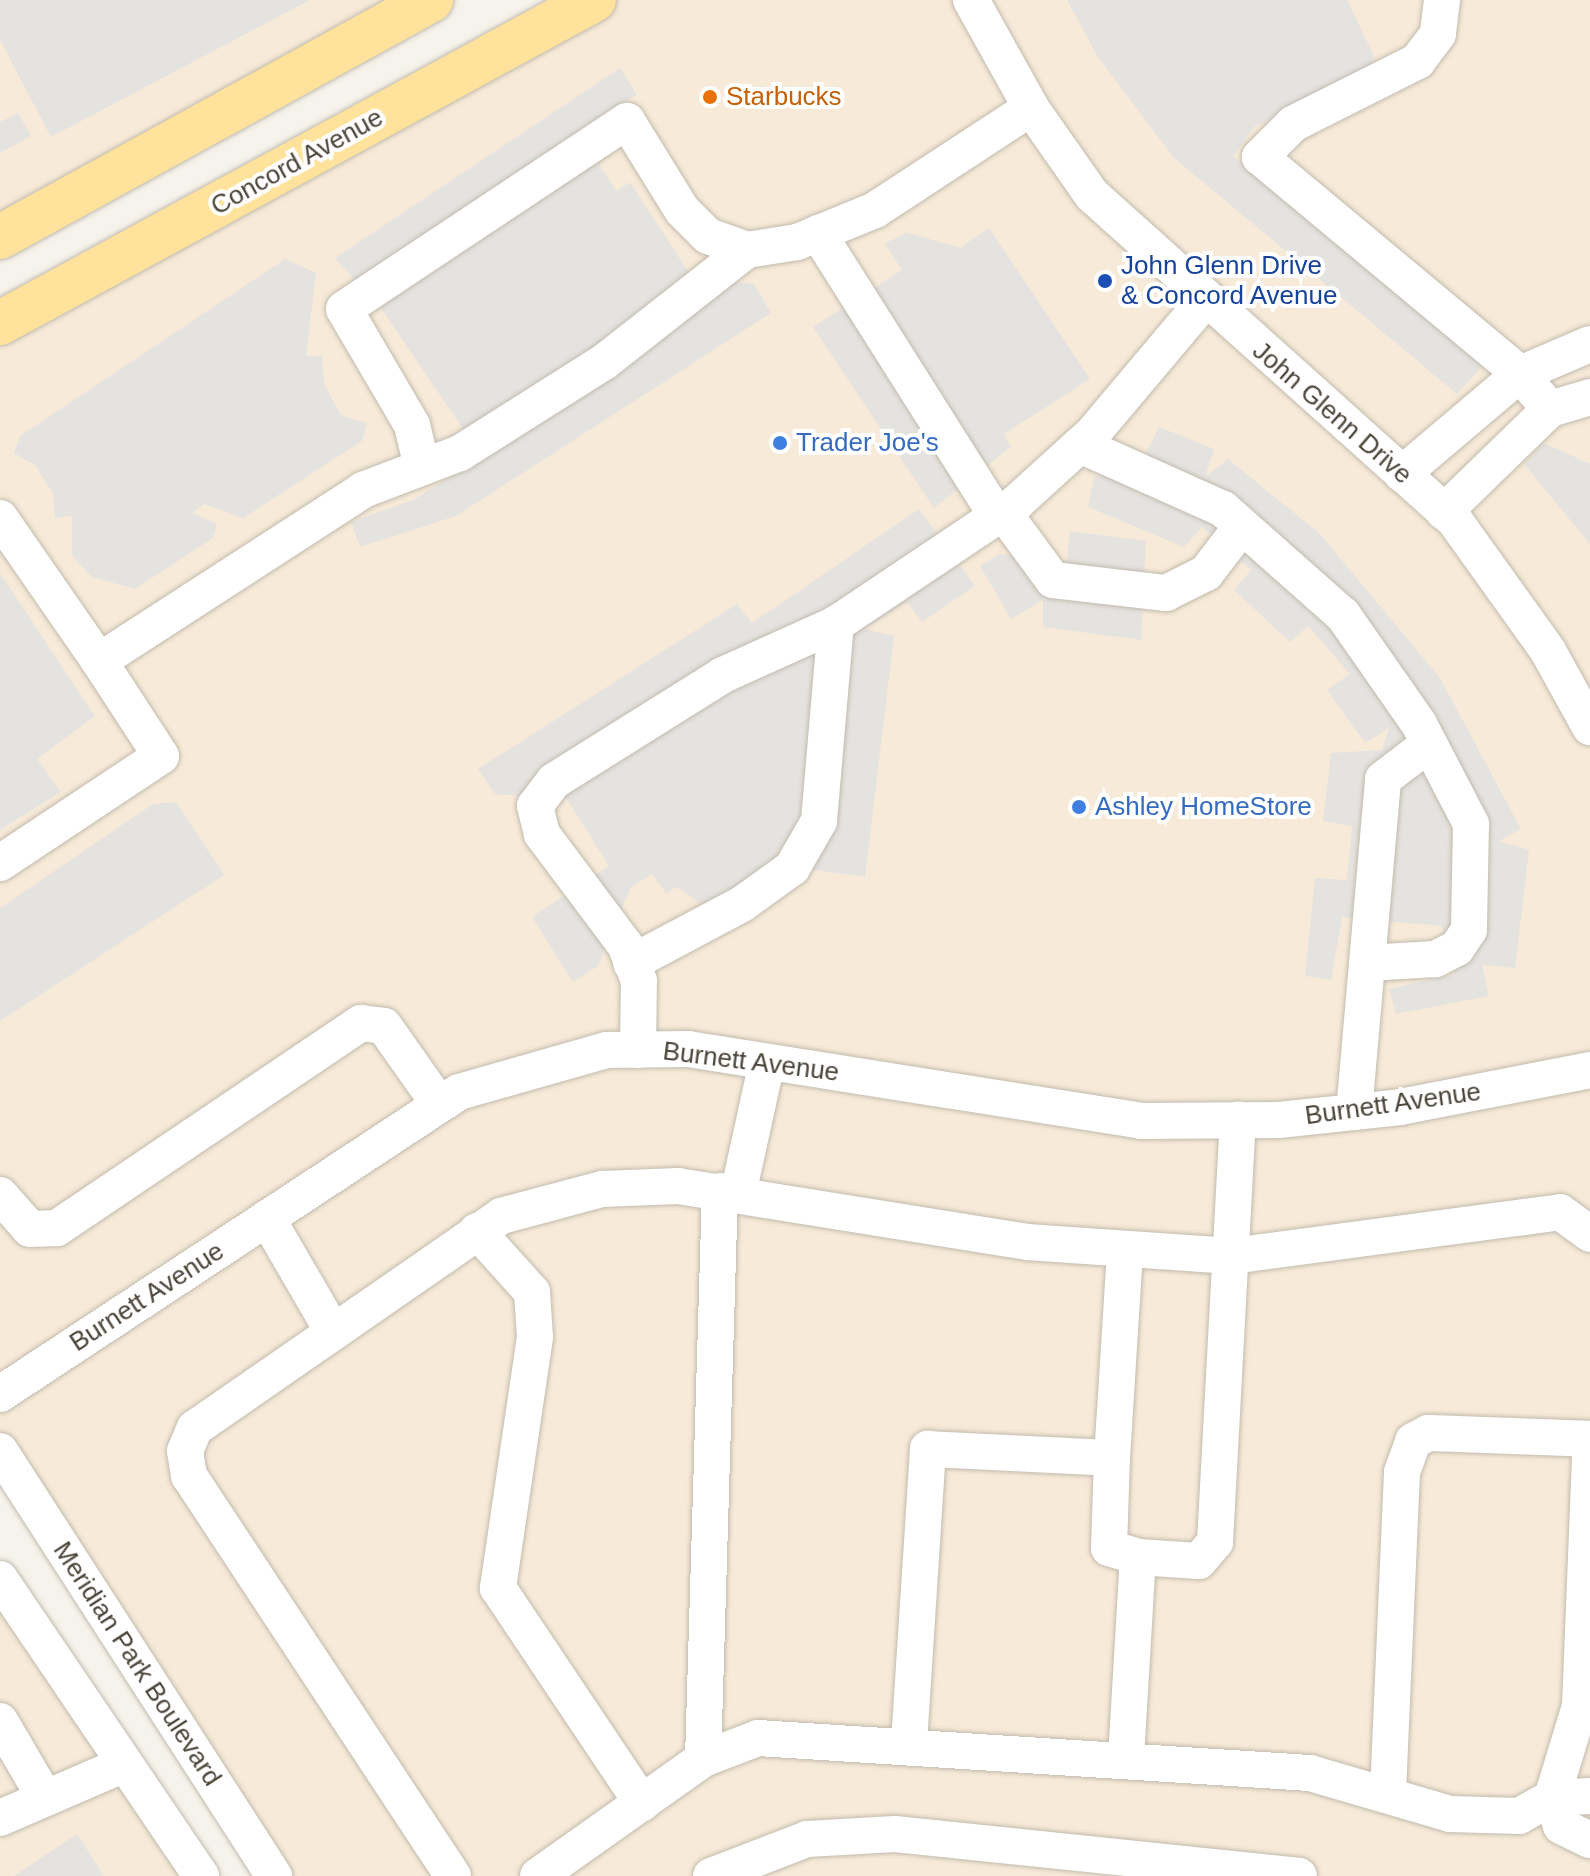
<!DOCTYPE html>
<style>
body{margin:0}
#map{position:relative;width:1590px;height:1876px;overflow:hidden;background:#f6f3ec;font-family:Helvetica,sans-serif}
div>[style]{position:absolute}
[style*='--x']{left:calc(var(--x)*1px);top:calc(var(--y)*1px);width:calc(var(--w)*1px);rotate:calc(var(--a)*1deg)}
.commercial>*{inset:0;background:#f7ead8}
.parking>*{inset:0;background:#e5e3e0}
.roads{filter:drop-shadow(0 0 2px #c2bbae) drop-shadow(0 0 2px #c2bbae)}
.minor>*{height:36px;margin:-18px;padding:0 18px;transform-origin:18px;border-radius:18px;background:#fff}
.major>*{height:44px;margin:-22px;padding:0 22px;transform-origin:22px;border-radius:22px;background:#ffe39c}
.dots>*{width:22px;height:22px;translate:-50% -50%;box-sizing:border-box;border:4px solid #fff;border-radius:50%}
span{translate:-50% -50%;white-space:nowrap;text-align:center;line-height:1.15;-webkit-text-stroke:8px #fff;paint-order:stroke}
.food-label{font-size:26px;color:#c56008}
.left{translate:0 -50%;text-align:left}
.street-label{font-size:26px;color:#4b4439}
.transit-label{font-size:26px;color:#164399}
.shop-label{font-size:26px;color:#366cbe}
</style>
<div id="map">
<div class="commercial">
<i style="clip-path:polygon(0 0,431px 0,0 237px)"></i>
<i style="clip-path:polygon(594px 0,1590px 0,1590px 1876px,274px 1876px,0 1451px,0 323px)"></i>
<i style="clip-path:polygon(0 1579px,201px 1876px,0 1876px)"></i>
</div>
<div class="parking">
<i style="clip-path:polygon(0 0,310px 0,51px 137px,0 40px)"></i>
<i style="clip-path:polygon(1067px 0,1347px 0,1374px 56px,1369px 70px,1254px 127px,1233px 156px,1484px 364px,1457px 394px,1174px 158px,1098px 57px)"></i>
<i style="clip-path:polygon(620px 68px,637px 95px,603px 115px,600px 166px,617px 191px,630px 182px,691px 276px,754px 284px,771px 313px,456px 516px,360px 547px,351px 522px,413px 500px,482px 457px,383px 311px,335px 258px)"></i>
<i style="clip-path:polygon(18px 113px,31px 136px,0 153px,0 122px)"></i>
<i style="clip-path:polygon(989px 228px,1090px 379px,1004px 434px,1011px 447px,934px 508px,813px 327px,902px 270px,885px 244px,906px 232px,960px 248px)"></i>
<i style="clip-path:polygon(285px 259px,316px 273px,306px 356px,322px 356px,324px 384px,341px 415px,367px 423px,362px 441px,243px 518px,204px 504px,192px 513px,217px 524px,213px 538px,135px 589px,92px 577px,72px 556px,72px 516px,55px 518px,53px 494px,35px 465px,14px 453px,20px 436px)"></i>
<i style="clip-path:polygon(1159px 427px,1214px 449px,1205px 477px,1228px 459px,1319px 533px,1440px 678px,1521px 829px,1499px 841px,1529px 850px,1515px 968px,1482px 965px,1489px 996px,1396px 1014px,1389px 989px,1455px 974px,1442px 926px,1342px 917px,1331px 980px,1305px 976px,1315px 878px,1347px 880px,1352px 826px,1323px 821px,1331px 753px,1382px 750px,1389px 728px,1365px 743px,1327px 690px,1350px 674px,1308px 626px,1290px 642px,1234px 590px,1251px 570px,1202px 527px,1184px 547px,1088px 507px,1094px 478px,1146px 453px)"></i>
<i style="clip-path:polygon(1544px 443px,1590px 464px,1590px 544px,1524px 464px)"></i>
<i style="clip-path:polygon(919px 509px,975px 586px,922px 622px,907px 602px,864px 629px,894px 636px,865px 877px,782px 865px,711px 911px,677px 887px,666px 893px,652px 874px,631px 887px,598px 966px,573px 982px,532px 917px,609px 866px,567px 799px,495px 794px,478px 769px,737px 604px,752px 623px)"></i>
<i style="clip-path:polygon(1070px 531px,1146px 541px,1141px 640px,1043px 627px,1043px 600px,1011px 619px,980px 566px,1000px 554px,1067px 561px)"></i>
<i style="clip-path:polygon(0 573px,95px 716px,37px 759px,61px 792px,0 830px)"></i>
<i style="clip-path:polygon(176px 802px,224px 875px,0 1021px,0 908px,153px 804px)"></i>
<i style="clip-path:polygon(77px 1834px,104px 1876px,14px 1876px)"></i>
</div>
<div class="roads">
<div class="minor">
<i style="--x:971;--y:0;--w:124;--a:60.9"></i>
<i style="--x:1031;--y:108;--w:106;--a:55"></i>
<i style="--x:1092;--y:195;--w:488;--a:41.9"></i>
<i style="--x:1455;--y:521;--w:160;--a:54.4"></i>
<i style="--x:1548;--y:651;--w:87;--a:61.1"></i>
<i style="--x:1442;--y:0;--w:34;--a:97"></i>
<i style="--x:1438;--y:34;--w:34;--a:127"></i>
<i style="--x:1418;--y:61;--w:140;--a:153.3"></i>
<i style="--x:1293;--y:124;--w:47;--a:135"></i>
<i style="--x:1260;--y:157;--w:339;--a:39.8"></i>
<i style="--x:1520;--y:374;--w:46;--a:49.4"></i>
<i style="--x:818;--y:233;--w:335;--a:57.7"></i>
<i style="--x:1080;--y:445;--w:157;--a:24.1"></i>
<i style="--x:1223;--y:509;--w:160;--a:41.5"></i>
<i style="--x:1343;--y:615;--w:133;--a:55.1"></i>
<i style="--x:1419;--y:724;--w:113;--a:62.5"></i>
<i style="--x:1471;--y:824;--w:106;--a:91.1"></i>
<i style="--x:1469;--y:930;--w:22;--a:124"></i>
<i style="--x:1457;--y:948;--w:25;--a:153"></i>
<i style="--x:1435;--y:959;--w:68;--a:176.6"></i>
<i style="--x:422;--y:467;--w:43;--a:-103.4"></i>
<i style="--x:412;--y:425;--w:134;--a:-120.4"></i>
<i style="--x:344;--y:309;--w:340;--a:-33.6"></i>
<i style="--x:627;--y:121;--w:105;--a:58.3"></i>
<i style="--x:682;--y:210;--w:37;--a:45"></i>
<i style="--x:708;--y:236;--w:41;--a:19.7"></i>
<i style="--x:1402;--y:474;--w:155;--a:-40.3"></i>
<i style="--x:1520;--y:374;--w:76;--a:-23.2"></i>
<i style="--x:1003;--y:512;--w:84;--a:53.7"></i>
<i style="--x:1053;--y:580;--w:114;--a:6.6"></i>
<i style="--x:1166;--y:593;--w:45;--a:-26.6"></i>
<i style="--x:1206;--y:573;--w:59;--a:-52.5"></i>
<i style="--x:1444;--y:512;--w:148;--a:-44.2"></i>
<i style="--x:1550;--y:409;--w:42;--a:-16.7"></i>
<i style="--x:0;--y:518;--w:174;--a:55.3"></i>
<i style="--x:0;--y:863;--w:193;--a:-33.6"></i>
<i style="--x:161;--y:756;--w:113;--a:-123.1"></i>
<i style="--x:99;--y:661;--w:315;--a:-32.9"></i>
<i style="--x:363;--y:490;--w:104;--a:-20.9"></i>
<i style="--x:460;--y:453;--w:170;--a:-32.3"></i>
<i style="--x:604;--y:362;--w:182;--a:-38.1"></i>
<i style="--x:747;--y:250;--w:51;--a:-9.1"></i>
<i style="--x:797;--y:242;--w:84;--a:-22.3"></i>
<i style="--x:875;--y:210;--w:186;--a:-33.2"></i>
<i style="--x:631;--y:963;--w:126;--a:-28"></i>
<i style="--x:742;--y:904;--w:62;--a:-35.8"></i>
<i style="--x:792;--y:868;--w:54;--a:-60.1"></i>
<i style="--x:819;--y:821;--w:198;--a:-85.1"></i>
<i style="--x:638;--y:1050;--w:69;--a:-89.2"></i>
<i style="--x:639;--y:981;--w:39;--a:-111"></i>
<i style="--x:625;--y:945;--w:139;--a:-126.8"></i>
<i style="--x:542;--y:834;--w:29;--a:-104"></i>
<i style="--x:535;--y:806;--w:31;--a:-53"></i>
<i style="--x:554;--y:781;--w:199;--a:-32.1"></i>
<i style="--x:723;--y:675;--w:124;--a:-24.3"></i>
<i style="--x:836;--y:624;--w:216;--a:-33.8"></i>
<i style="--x:1015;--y:504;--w:105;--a:-42.3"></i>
<i style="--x:1093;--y:433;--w:172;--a:-49.9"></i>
<i style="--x:1354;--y:1112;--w:334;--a:-85"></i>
<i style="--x:1383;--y:779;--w:58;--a:-37.3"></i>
<i style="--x:738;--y:1194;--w:135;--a:-77.6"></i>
<i style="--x:0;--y:1195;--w:45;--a:48.6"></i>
<i style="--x:30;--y:1229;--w:27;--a:-2"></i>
<i style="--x:57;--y:1228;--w:367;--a:-34"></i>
<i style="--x:361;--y:1023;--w:23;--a:7"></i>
<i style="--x:384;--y:1026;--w:95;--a:54.8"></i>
<i style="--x:267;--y:1218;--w:132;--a:59.9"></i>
<i style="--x:477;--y:1231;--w:82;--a:48"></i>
<i style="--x:532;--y:1292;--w:45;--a:86.2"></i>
<i style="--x:535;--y:1337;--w:254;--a:98.4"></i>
<i style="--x:498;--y:1588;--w:259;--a:56.2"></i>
<i style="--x:0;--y:1394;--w:549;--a:-33.34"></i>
<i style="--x:459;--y:1092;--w:153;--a:-15.9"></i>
<i style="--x:606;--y:1050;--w:82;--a:-0.7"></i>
<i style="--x:688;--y:1049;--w:459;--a:9"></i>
<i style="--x:1141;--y:1121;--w:138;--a:-0.4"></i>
<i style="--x:1279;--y:1120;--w:122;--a:-6.1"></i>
<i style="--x:1400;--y:1107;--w:194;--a:-11"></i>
<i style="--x:0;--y:1451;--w:506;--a:57.19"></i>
<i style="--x:1112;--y:1458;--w:90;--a:91.9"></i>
<i style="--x:1109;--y:1548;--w:30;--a:17"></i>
<i style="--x:0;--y:1579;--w:359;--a:55.9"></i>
<i style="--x:0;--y:1721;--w:89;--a:59.7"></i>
<i style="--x:909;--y:1743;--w:295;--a:-86.3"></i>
<i style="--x:928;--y:1449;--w:184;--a:2.8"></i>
<i style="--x:1112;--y:1458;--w:209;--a:-86.4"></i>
<i style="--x:1126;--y:1758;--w:201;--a:-86.6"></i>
<i style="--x:1138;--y:1557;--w:61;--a:3.8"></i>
<i style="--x:1199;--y:1561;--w:25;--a:-50"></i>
<i style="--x:1215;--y:1542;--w:423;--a:-86.9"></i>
<i style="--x:703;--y:1759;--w:568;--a:-88.29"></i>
<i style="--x:1388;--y:1793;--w:321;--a:-87.5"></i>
<i style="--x:1402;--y:1472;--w:33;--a:-70"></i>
<i style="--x:1413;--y:1441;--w:17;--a:-28"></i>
<i style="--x:1428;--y:1433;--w:162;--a:2.1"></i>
<i style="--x:1590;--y:1796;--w:38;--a:177"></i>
<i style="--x:1552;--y:1798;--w:29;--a:72"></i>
<i style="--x:1561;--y:1826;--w:32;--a:26"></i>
<i style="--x:0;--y:1818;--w:136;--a:-23.4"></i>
<i style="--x:453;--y:1876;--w:479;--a:-123.4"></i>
<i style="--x:189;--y:1476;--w:25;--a:-99"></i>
<i style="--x:185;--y:1451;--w:25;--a:-67"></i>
<i style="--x:195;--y:1428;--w:372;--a:-34.7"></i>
<i style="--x:501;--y:1216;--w:105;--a:-15"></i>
<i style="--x:602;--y:1189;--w:76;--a:-2.3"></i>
<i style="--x:678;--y:1186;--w:353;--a:9.1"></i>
<i style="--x:1027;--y:1242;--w:205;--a:3.9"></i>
<i style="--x:1232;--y:1256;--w:331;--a:-7.6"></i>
<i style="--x:1560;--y:1212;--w:37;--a:36"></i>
<i style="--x:538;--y:1876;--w:202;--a:-35.3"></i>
<i style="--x:703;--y:1759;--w:59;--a:-20.9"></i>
<i style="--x:758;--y:1738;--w:553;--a:3.63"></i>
<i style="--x:1310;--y:1773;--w:146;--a:16.3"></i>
<i style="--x:1450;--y:1814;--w:69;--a:1.7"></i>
<i style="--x:1519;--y:1816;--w:38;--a:-29"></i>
<i style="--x:1552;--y:1798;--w:96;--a:-73.1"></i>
<i style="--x:1580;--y:1706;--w:253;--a:-87.7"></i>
<i style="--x:711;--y:1876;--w:103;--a:-21.1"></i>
<i style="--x:807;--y:1839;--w:88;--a:-3.3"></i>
<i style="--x:895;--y:1834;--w:406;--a:5.9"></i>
</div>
<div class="major">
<i style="--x:0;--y:237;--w:492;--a:-28.8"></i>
<i style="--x:0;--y:323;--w:676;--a:-28.54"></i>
</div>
</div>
<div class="dots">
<i style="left:710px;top:97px;background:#e8710a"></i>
<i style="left:1105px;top:281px;background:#1a4fb4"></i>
<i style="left:780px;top:443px;background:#3f7fe0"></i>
<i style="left:1079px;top:807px;background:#3f7fe0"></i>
</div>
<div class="food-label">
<span class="left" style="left:726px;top:97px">Starbucks</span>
</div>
<div class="street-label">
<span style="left:297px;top:162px;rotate:-29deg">Concord Avenue</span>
<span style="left:1332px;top:413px;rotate:41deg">John Glenn Drive</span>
<span style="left:751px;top:1062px;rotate:7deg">Burnett Avenue</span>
<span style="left:1393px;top:1104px;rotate:-8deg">Burnett Avenue</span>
<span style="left:147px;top:1297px;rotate:-33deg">Burnett Avenue</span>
<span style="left:137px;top:1664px;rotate:57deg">Meridian Park Boulevard</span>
</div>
<div class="transit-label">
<span class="left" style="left:1121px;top:281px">John Glenn Drive<br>&amp; Concord Avenue</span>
</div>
<div class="shop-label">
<span class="left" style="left:796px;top:443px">Trader Joe's</span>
<span class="left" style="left:1095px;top:807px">Ashley HomeStore</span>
</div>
</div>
